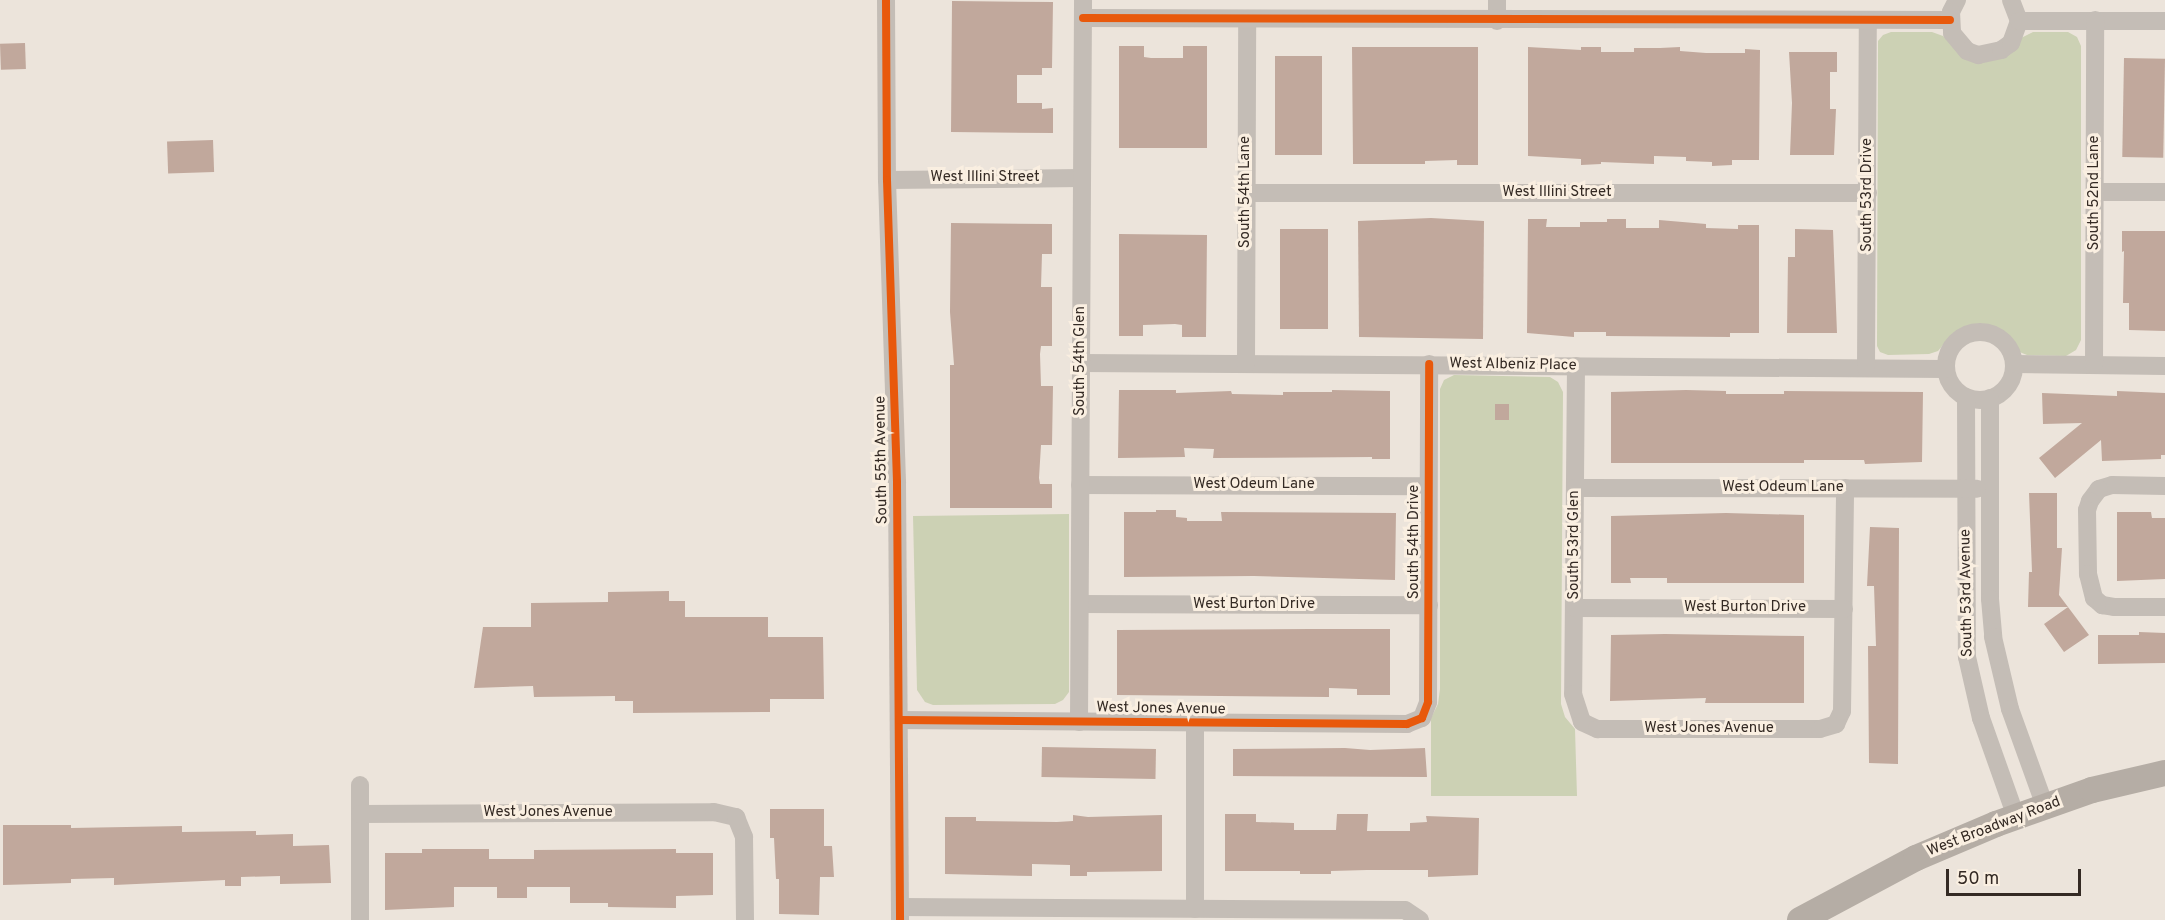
<!DOCTYPE html>
<style>
body{margin:0}
#map{position:relative;width:2165px;height:920px;overflow:hidden;background:#ece4db;font-family:Overpass,sans-serif}
div>[style]{position:absolute}
[style*='--x']{left:calc(var(--x)*1px);top:calc(var(--y)*1px);width:calc(var(--w)*1px);rotate:calc(var(--a)*1deg)}
.green>*{inset:0;background:#ccd1b4}
.building>*{inset:0;background:#c1a89c;transform-origin:0 0}
.street>*{height:18px;margin:-9px;padding:0 9px;transform-origin:9px;border-radius:9px;background:#c4bdb6}
.street>.ring{margin:-9px;padding:0;box-sizing:content-box;background:none;border:18px solid #c4bdb6;border-radius:50%}
.secondary>*{height:26px;margin:-13px;padding:0 13px;transform-origin:13px;border-radius:13px;background:#b5ada5}
.cycleway>*{height:8px;margin:-4px;padding:0 4px;transform-origin:4px;border-radius:4px;background:#e8590c}
span{translate:-50% -50%;white-space:nowrap;text-align:center;line-height:1.15;-webkit-text-stroke:6px #faefe1;paint-order:stroke}
.street-label{font-size:15px;color:#342a24}
.scale{position:absolute;left:1946px;top:869px;width:135px;height:27px;box-sizing:border-box;border:3px solid #342a24;border-top:0;padding-left:8px;font-size:18px;line-height:21px;white-space:nowrap;color:#342a24;-webkit-text-stroke:4px #faefe1;paint-order:stroke}
</style>
<div id="map">
<div class="green">
<i style="clip-path:polygon(1891px 32px,1932px 32px,1943px 36px,1963px 55px,2019px 39px,2033px 32px,2068px 32px,2077px 37px,2081px 46px,2081px 340px,2076px 350px,2066px 356px,2027px 355px,2017px 351px,2008px 338px,1996px 330px,1984px 326px,1969px 326px,1952px 334px,1938px 351px,1929px 354px,1888px 355px,1880px 352px,1877px 346px,1878px 41px,1883px 35px)"></i>
<i style="clip-path:polygon(1454px 375px,1550px 377px,1558px 382px,1563px 392px,1561px 704px,1565px 717px,1575px 729px,1577px 796px,1431px 796px,1431px 718px,1438px 704px,1440px 689px,1440px 389px,1444px 380px)"></i>
<i style="clip-path:polygon(1069px 514px,1069px 692px,1063px 700px,1055px 704px,933px 705px,925px 702px,917px 690px,913px 516px)"></i>
</div>
<div class="building">
<i style="clip-path:polygon(952px 1px,1053px 2px,1052px 68px,1042px 68px,1042px 75px,1017px 75px,1017px 103px,1042px 103px,1042px 109px,1053px 108px,1053px 133px,951px 132px)"></i>
<i style="left:25px;top:43px;width:26px;height:25px;rotate:88deg"></i>
<i style="clip-path:polygon(1119px 46px,1144px 46px,1144px 57px,1151px 58px,1183px 58px,1183px 46px,1207px 46px,1207px 148px,1119px 148px)"></i>
<i style="clip-path:polygon(1352px 47px,1478px 47px,1478px 165px,1457px 165px,1457px 160px,1425px 161px,1425px 164px,1353px 164px)"></i>
<i style="clip-path:polygon(1528px 47px,1581px 50px,1581px 47px,1601px 47px,1601px 52px,1634px 52px,1634px 48px,1660px 48px,1680px 47px,1680px 51px,1706px 53px,1745px 53px,1745px 49px,1760px 50px,1759px 160px,1732px 160px,1732px 165px,1712px 166px,1712px 162px,1686px 161px,1686px 157px,1654px 156px,1654px 164px,1601px 162px,1601px 164px,1581px 165px,1581px 159px,1528px 156px)"></i>
<i style="clip-path:polygon(1789px 52px,1837px 52px,1837px 72px,1830px 72px,1830px 109px,1836px 109px,1834px 155px,1790px 155px,1792px 103px)"></i>
<i style="left:1275px;top:56px;width:47px;height:99px"></i>
<i style="left:2124px;top:58px;width:41px;height:99px;rotate:1deg"></i>
<i style="left:213px;top:140px;width:32px;height:46px;rotate:88deg"></i>
<i style="clip-path:polygon(1431px 218px,1484px 221px,1483px 339px,1359px 337px,1358px 221px)"></i>
<i style="clip-path:polygon(1528px 219px,1547px 219px,1546px 227px,1580px 227px,1580px 222px,1607px 222px,1607px 219px,1626px 219px,1626px 228px,1659px 228px,1659px 220px,1706px 224px,1706px 228px,1738px 229px,1738px 225px,1759px 225px,1759px 333px,1730px 333px,1730px 337px,1606px 336px,1606px 332px,1574px 332px,1574px 337px,1527px 333px)"></i>
<i style="clip-path:polygon(951px 223px,1052px 224px,1052px 254px,1042px 254px,1041px 287px,1052px 287px,1052px 346px,1041px 346px,1040px 354px,1041px 386px,1053px 386px,1052px 445px,1041px 445px,1039px 478px,1040px 484px,1052px 484px,1052px 508px,950px 508px,950px 365px,954px 365px,950px 312px)"></i>
<i style="left:1280px;top:229px;width:48px;height:100px"></i>
<i style="clip-path:polygon(1795px 229px,1833px 230px,1837px 333px,1787px 333px,1788px 257px,1795px 257px)"></i>
<i style="clip-path:polygon(2122px 231px,2165px 231px,2165px 331px,2129px 330px,2129px 303px,2123px 303px,2124px 251px,2122px 252px)"></i>
<i style="clip-path:polygon(1119px 234px,1207px 235px,1206px 337px,1182px 337px,1182px 325px,1175px 324px,1143px 325px,1143px 336px,1119px 336px)"></i>
<i style="clip-path:polygon(1119px 390px,1176px 390px,1176px 393px,1231px 391px,1232px 394px,1283px 395px,1283px 392px,1332px 392px,1332px 390px,1390px 391px,1390px 459px,1372px 459px,1372px 457px,1213px 458px,1214px 449px,1184px 448px,1185px 457px,1118px 458px)"></i>
<i style="clip-path:polygon(1686px 390px,1726px 391px,1726px 394px,1784px 394px,1784px 391px,1923px 392px,1922px 462px,1865px 464px,1864px 460px,1804px 460px,1804px 463px,1611px 463px,1611px 392px)"></i>
<i style="clip-path:polygon(2117px 391px,2165px 393px,2165px 455px,2161px 455px,2161px 459px,2102px 461px,2101px 440px,2055px 478px,2039px 458px,2082px 423px,2043px 424px,2042px 393px,2117px 396px)"></i>
<i style="left:1495px;top:404px;width:14px;height:16px"></i>
<i style="clip-path:polygon(2029px 493px,2057px 493px,2057px 548px,2062px 548px,2059px 595px,2089px 635px,2064px 652px,2044px 624px,2068px 607px,2028px 607px,2029px 572px,2032px 572px)"></i>
<i style="clip-path:polygon(1156px 510px,1176px 510px,1176px 517px,1187px 518px,1187px 521px,1222px 521px,1221px 512px,1396px 513px,1395px 580px,1254px 576px,1124px 577px,1124px 512px,1156px 512px)"></i>
<i style="clip-path:polygon(2117px 512px,2151px 512px,2152px 518px,2165px 518px,2165px 579px,2117px 581px)"></i>
<i style="clip-path:polygon(1726px 513px,1804px 515px,1804px 583px,1667px 583px,1667px 578px,1630px 578px,1631px 583px,1611px 583px,1611px 516px)"></i>
<i style="clip-path:polygon(1870px 527px,1899px 528px,1898px 764px,1869px 763px,1868px 646px,1876px 646px,1874px 586px,1867px 586px)"></i>
<i style="clip-path:polygon(669px 591px,669px 601px,685px 601px,685px 617px,768px 617px,768px 637px,823px 637px,824px 699px,770px 699px,770px 712px,633px 713px,633px 701px,615px 701px,615px 696px,534px 697px,533px 686px,474px 688px,483px 627px,531px 627px,531px 603px,608px 602px,608px 592px)"></i>
<i style="clip-path:polygon(1311px 629px,1390px 629px,1390px 695px,1357px 695px,1357px 689px,1329px 688px,1329px 697px,1117px 695px,1117px 630px)"></i>
<i style="clip-path:polygon(2139px 632px,2165px 633px,2165px 663px,2098px 664px,2098px 635px,2139px 635px)"></i>
<i style="clip-path:polygon(1665px 634px,1804px 636px,1804px 703px,1705px 703px,1706px 698px,1610px 701px,1611px 635px)"></i>
<i style="left:1042px;top:747px;width:114px;height:30px;rotate:1deg"></i>
<i style="clip-path:polygon(1345px 748px,1370px 750px,1425px 748px,1427px 777px,1233px 776px,1233px 749px)"></i>
<i style="clip-path:polygon(770px 809px,824px 809px,824px 846px,832px 846px,834px 877px,820px 877px,819px 915px,779px 914px,779px 879px,776px 879px,774px 838px,770px 838px)"></i>
<i style="clip-path:polygon(1225px 814px,1256px 814px,1256px 822px,1294px 823px,1294px 830px,1336px 830px,1337px 814px,1368px 814px,1367px 831px,1410px 831px,1410px 823px,1427px 822px,1426px 816px,1479px 818px,1478px 875px,1428px 877px,1428px 870px,1367px 870px,1331px 871px,1331px 874px,1300px 874px,1300px 871px,1225px 871px)"></i>
<i style="clip-path:polygon(1073px 815px,1088px 817px,1162px 815px,1162px 871px,1087px 872px,1087px 876px,1070px 876px,1070px 865px,1032px 864px,1032px 876px,945px 874px,945px 817px,976px 817px,976px 821px,1057px 822px,1073px 821px)"></i>
<i style="clip-path:polygon(3px 825px,71px 825px,71px 828px,182px 826px,182px 832px,256px 831px,256px 835px,293px 834px,293px 846px,329px 845px,331px 883px,280px 884px,280px 876px,241px 877px,241px 886px,225px 886px,225px 880px,114px 885px,114px 878px,71px 879px,71px 883px,3px 885px)"></i>
<i style="clip-path:polygon(422px 849px,489px 849px,489px 859px,534px 859px,534px 850px,676px 849px,676px 853px,713px 853px,713px 895px,676px 896px,676px 908px,608px 907px,608px 903px,570px 903px,570px 887px,527px 887px,527px 898px,497px 898px,497px 887px,454px 887px,454px 907px,385px 910px,385px 853px,422px 853px)"></i>
</div>
<div class="street">
<i style="--x:886;--y:0;--w:180;--a:89.7"></i>
<i style="--x:887;--y:180;--w:303;--a:88.1"></i>
<i style="--x:897;--y:483;--w:437;--a:89.6"></i>
<i style="--x:1497;--y:0;--w:21;--a:90"></i>
<i style="--x:1957;--y:0;--w:13;--a:117"></i>
<i style="--x:1951;--y:12;--w:21;--a:87"></i>
<i style="--x:1952;--y:33;--w:23;--a:50"></i>
<i style="--x:1967;--y:51;--w:12;--a:20"></i>
<i style="--x:1978;--y:55;--w:24;--a:-12"></i>
<i style="--x:2001;--y:50;--w:12;--a:-35"></i>
<i style="--x:2011;--y:43;--w:23;--a:-70"></i>
<i style="--x:2019;--y:21;--w:22;--a:-111"></i>
<i style="--x:1083;--y:18;--w:867;--a:0.13"></i>
<i style="--x:2019;--y:21;--w:146;--a:0"></i>
<i style="--x:887;--y:180;--w:195;--a:-0.6"></i>
<i style="--x:2095;--y:192;--w:70;--a:0"></i>
<i style="--x:1246;--y:193;--w:622;--a:0"></i>
<i class="ring" style="left:1946px;top:332px;width:50px;height:50px"></i>
<i style="--x:1081;--y:363;--w:864;--a:0.4"></i>
<i style="--x:1246;--y:364;--w:344;--a:-89.8"></i>
<i style="--x:2014;--y:364;--w:151;--a:0.8"></i>
<i style="--x:2094;--y:365;--w:345;--a:-89.8"></i>
<i style="--x:1576;--y:366;--w:328;--a:90.5"></i>
<i style="--x:1573;--y:694;--w:29;--a:72"></i>
<i style="--x:1582;--y:722;--w:17;--a:25"></i>
<i style="--x:1597;--y:729;--w:223;--a:0"></i>
<i style="--x:1820;--y:729;--w:17;--a:-17"></i>
<i style="--x:1836;--y:724;--w:14;--a:-65"></i>
<i style="--x:1842;--y:711;--w:223;--a:-89.2"></i>
<i style="--x:1866;--y:368;--w:347;--a:-89.7"></i>
<i style="--x:1966;--y:397;--w:260;--a:89.8"></i>
<i style="--x:1967;--y:657;--w:63;--a:77.1"></i>
<i style="--x:1981;--y:718;--w:105;--a:70.5"></i>
<i style="--x:1990;--y:398;--w:201;--a:90"></i>
<i style="--x:1990;--y:599;--w:38;--a:85"></i>
<i style="--x:1993;--y:637;--w:74;--a:76.7"></i>
<i style="--x:2010;--y:709;--w:103;--a:70.2"></i>
<i style="--x:1080;--y:485;--w:348;--a:0.2"></i>
<i style="--x:2165;--y:486;--w:53;--a:-178.9"></i>
<i style="--x:2112;--y:485;--w:14;--a:163"></i>
<i style="--x:2099;--y:489;--w:15;--a:127"></i>
<i style="--x:2090;--y:501;--w:9;--a:108"></i>
<i style="--x:2087;--y:510;--w:64;--a:89.1"></i>
<i style="--x:2088;--y:574;--w:25;--a:76"></i>
<i style="--x:2094;--y:598;--w:11;--a:41"></i>
<i style="--x:2102;--y:605;--w:12;--a:9"></i>
<i style="--x:2114;--y:607;--w:51;--a:0"></i>
<i style="--x:1575;--y:488;--w:402;--a:0.1"></i>
<i style="--x:1080;--y:604;--w:349;--a:0.2"></i>
<i style="--x:1575;--y:608;--w:269;--a:0.2"></i>
<i style="--x:899;--y:720;--w:508;--a:0.45"></i>
<i style="--x:1407;--y:724;--w:16;--a:-22"></i>
<i style="--x:1422;--y:718;--w:17;--a:-69"></i>
<i style="--x:1428;--y:702;--w:338;--a:-89.8"></i>
<i style="--x:1079;--y:722;--w:722;--a:-89.68"></i>
<i style="--x:360;--y:785;--w:135;--a:90"></i>
<i style="--x:360;--y:814;--w:354;--a:-0.3"></i>
<i style="--x:714;--y:812;--w:23;--a:13"></i>
<i style="--x:736;--y:817;--w:22;--a:68"></i>
<i style="--x:744;--y:837;--w:83;--a:89.3"></i>
<i style="--x:900;--y:907;--w:505;--a:0.34"></i>
<i style="--x:1405;--y:910;--w:18;--a:34"></i>
<i style="--x:1195;--y:909;--w:185;--a:-90"></i>
</div>
<div class="secondary">
<i style="--x:1800;--y:920;--w:132;--a:-28.1"></i>
<i style="--x:1916;--y:858;--w:87;--a:-23"></i>
<i style="--x:1996;--y:824;--w:102;--a:-19.5"></i>
<i style="--x:2092;--y:790;--w:75;--a:-13.1"></i>
</div>
<div class="cycleway">
<i style="--x:886;--y:0;--w:180;--a:89.7"></i>
<i style="--x:887;--y:180;--w:303;--a:88.1"></i>
<i style="--x:897;--y:483;--w:437;--a:89.6"></i>
<i style="--x:1083;--y:18;--w:867;--a:0.13"></i>
<i style="--x:899;--y:720;--w:508;--a:0.45"></i>
<i style="--x:1407;--y:724;--w:16;--a:-22"></i>
<i style="--x:1422;--y:718;--w:17;--a:-69"></i>
<i style="--x:1428;--y:702;--w:338;--a:-89.8"></i>
</div>
<div class="street-label">
<span style="left:985px;top:178px">West Illini Street</span>
<span style="left:1246px;top:192px;rotate:-90deg">South 54th Lane</span>
<span style="left:1557px;top:193px">West Illini Street</span>
<span style="left:2095px;top:193px;rotate:-90deg">South 52nd Lane</span>
<span style="left:1868px;top:195px;rotate:-90deg">South 53rd Drive</span>
<span style="left:1081px;top:361px;rotate:-90deg">South 54th Glen</span>
<span style="left:1513px;top:365px;rotate:1deg">West Albeniz Place</span>
<span style="left:882px;top:460px;rotate:-91deg">South 55th Avenue</span>
<span style="left:1254px;top:485px">West Odeum Lane</span>
<span style="left:1783px;top:488px">West Odeum Lane</span>
<span style="left:1415px;top:542px;rotate:-90deg">South 54th Drive</span>
<span style="left:1575px;top:545px;rotate:-90deg">South 53rd Glen</span>
<span style="left:1967px;top:593px;rotate:-91deg">South 53rd Avenue</span>
<span style="left:1254px;top:605px">West Burton Drive</span>
<span style="left:1745px;top:608px">West Burton Drive</span>
<span style="left:1161px;top:709px;rotate:1deg">West Jones Avenue</span>
<span style="left:1709px;top:729px">West Jones Avenue</span>
<span style="left:548px;top:813px">West Jones Avenue</span>
<span style="left:1994px;top:827px;rotate:-21deg">West Broadway Road</span>
</div>
<div class="scale">50 m</div>
</div>
